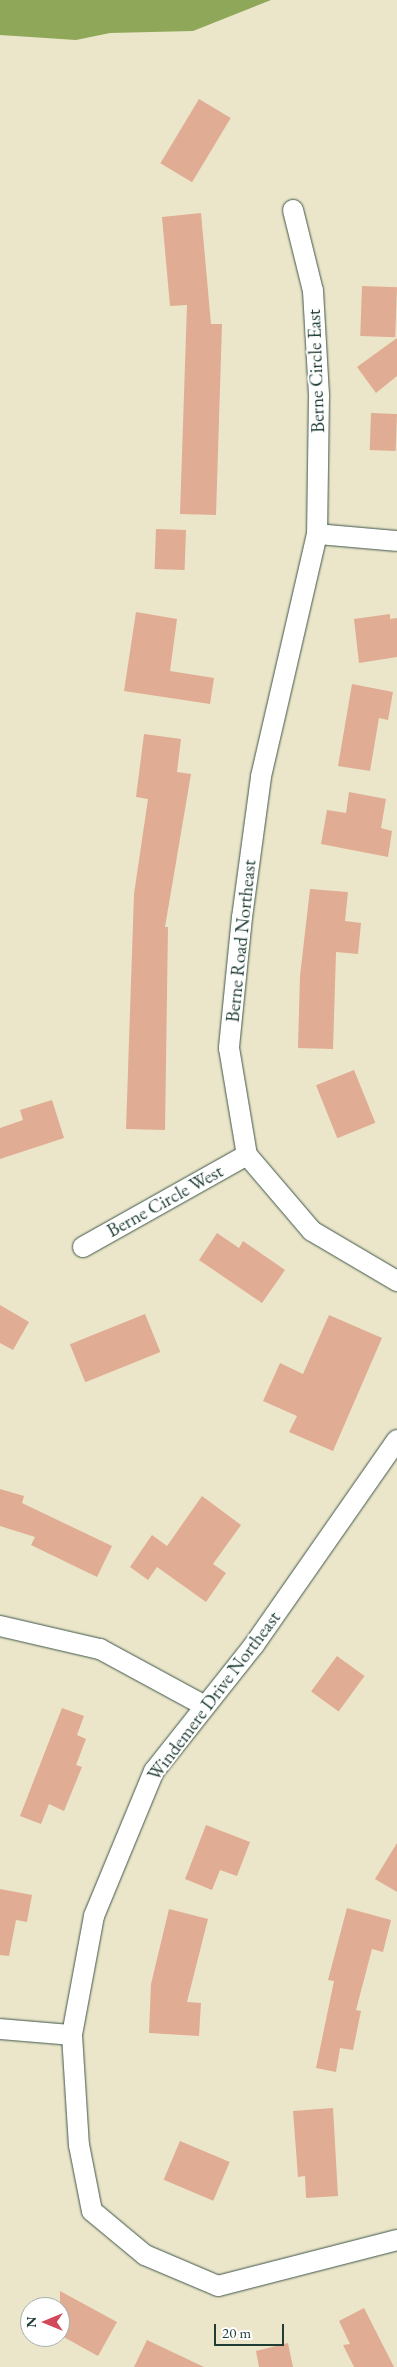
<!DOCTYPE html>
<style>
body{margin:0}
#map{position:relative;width:397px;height:2367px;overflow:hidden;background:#ebe6c9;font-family:"EB Garamond",serif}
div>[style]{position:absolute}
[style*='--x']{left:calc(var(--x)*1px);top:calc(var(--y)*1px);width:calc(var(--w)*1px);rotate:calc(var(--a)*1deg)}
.forest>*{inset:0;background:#8ea759}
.building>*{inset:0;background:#e0ac93;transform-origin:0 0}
.roads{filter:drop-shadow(0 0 1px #3e564a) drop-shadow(0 0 1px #3e564a)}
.street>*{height:20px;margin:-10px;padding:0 10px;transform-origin:10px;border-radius:10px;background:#fff}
span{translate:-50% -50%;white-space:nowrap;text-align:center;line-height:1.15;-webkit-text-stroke:4px #fff;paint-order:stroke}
.street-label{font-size:19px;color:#1f3d34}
.north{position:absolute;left:20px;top:2297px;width:50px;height:50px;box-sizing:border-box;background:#fff;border:1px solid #a5b1ae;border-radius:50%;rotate:270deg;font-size:14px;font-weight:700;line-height:20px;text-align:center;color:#1f3d34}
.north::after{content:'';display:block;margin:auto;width:18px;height:22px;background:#d1495b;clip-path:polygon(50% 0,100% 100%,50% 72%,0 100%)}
.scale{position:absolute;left:214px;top:2324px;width:70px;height:22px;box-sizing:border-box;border:2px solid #1f3d34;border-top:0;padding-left:6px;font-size:15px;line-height:18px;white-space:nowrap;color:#1f3d34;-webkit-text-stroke:4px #fff;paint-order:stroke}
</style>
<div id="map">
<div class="forest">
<i style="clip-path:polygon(0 0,271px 0,193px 31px,110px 33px,76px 40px,0 35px)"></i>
</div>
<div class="building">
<i style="left:199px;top:99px;width:37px;height:75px;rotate:31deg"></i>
<i style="clip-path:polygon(201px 213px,211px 324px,222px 324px,216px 515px,180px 514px,187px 305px,170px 306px,162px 217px)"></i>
<i style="left:362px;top:286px;width:35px;height:50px;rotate:2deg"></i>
<i style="clip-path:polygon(397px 338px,397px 376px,376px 393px,357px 367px)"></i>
<i style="left:371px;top:413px;width:26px;height:37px;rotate:2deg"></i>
<i style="left:156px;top:529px;width:30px;height:40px;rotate:2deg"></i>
<i style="clip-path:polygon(136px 612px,177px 619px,170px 671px,214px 678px,210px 704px,124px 691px)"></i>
<i style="clip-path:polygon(390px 614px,390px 619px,397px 618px,397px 657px,359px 663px,354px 619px)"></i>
<i style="clip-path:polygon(352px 684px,393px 692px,388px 720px,379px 718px,370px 771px,338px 766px)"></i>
<i style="clip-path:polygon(144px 734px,181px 739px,177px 772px,191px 774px,165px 927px,168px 927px,165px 1130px,126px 1129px,134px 894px,148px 799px,136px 797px)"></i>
<i style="clip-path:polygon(349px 792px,386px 799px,381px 828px,392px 831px,388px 857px,321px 844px,327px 810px,346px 813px)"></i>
<i style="clip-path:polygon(310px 889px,348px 892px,345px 921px,361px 923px,358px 954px,336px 952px,333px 1049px,298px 1048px,300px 976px)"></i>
<i style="left:354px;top:1070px;width:57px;height:41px;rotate:68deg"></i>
<i style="clip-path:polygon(52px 1100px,64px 1138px,0 1159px,0 1128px,23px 1120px,20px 1110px)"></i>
<i style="clip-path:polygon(217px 1233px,239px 1248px,243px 1241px,285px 1270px,262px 1303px,199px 1260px)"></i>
<i style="clip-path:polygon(0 1305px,29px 1322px,13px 1350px,0 1343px)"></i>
<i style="left:145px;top:1314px;width:41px;height:81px;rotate:68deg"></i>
<i style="clip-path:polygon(329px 1315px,382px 1338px,333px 1451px,289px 1432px,297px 1416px,263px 1401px,280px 1363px,303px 1374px)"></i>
<i style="clip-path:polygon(0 1489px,24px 1496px,22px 1503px,112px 1546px,97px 1577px,31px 1545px,35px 1537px,0 1526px)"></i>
<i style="clip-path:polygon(202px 1496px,241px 1525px,213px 1564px,226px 1573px,206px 1602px,157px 1567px,148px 1580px,130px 1567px,152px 1535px,167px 1546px)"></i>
<i style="left:337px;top:1656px;width:34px;height:44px;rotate:36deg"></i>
<i style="clip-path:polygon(62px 1708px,84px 1716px,77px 1735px,86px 1739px,76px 1765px,82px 1767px,64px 1811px,49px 1804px,41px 1824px,20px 1816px)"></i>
<i style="clip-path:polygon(206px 1825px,250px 1842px,237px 1876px,220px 1870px,212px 1890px,185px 1879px)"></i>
<i style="clip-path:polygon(397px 1843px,397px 1892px,375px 1879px)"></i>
<i style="clip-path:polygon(0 1889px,32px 1895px,27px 1922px,16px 1920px,9px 1956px,0 1955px)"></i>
<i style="clip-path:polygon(347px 1908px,391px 1920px,383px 1952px,372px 1949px,356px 2010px,361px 2011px,353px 2050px,340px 2048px,336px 2072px,316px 2068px,334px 1981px,328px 1980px)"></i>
<i style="clip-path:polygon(169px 1909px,208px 1919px,187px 2002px,201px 2003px,199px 2036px,149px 2033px,151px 1984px)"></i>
<i style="clip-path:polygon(333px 2108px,338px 2196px,306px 2198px,305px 2176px,298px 2177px,293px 2111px)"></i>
<i style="left:180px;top:2141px;width:54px;height:42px;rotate:23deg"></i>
<i style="clip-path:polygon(60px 2291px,117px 2322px,98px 2356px,60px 2335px)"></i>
<i style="clip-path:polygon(364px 2308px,394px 2367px,354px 2367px,343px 2345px,350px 2344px,339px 2321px)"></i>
<i style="clip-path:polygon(147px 2340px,204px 2367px,134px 2367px)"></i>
<i style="clip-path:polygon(288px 2343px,293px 2367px,259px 2367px,256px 2351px)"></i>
</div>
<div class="roads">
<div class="street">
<i style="--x:293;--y:210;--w:83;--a:76.1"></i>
<i style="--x:313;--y:291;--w:104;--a:86.7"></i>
<i style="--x:319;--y:395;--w:139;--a:90.8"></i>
<i style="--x:317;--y:534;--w:249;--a:103"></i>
<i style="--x:261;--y:777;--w:141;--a:97.7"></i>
<i style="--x:242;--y:917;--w:132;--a:95.7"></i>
<i style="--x:229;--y:1048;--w:109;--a:80.5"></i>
<i style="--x:247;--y:1155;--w:100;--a:49.5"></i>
<i style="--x:312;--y:1231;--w:99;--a:30.5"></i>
<i style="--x:317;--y:534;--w:80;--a:5"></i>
<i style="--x:83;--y:1247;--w:188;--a:-29.3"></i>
<i style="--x:397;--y:1440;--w:250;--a:124.9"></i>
<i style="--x:254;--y:1645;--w:161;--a:128.4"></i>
<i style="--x:154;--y:1771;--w:157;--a:112.5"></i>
<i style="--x:94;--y:1916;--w:121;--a:100.5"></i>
<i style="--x:72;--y:2035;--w:110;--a:86.4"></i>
<i style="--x:79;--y:2145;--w:67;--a:78.9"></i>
<i style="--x:92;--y:2211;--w:69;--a:39.7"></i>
<i style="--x:145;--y:2255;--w:79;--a:23"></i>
<i style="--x:218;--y:2286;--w:185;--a:-14.4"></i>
<i style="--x:0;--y:1626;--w:103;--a:13"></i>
<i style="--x:100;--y:1649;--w:119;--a:28.5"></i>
<i style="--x:0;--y:2029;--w:72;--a:4.8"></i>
</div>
</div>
<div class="street-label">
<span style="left:316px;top:371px;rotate:-92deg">Berne Circle East</span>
<span style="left:241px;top:941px;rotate:-84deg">Berne Road Northeast</span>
<span style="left:165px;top:1201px;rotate:-29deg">Berne Circle West</span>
<span style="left:214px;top:1696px;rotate:-53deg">Windemere Drive Northeast</span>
</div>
<div class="north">N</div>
<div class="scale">20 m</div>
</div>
